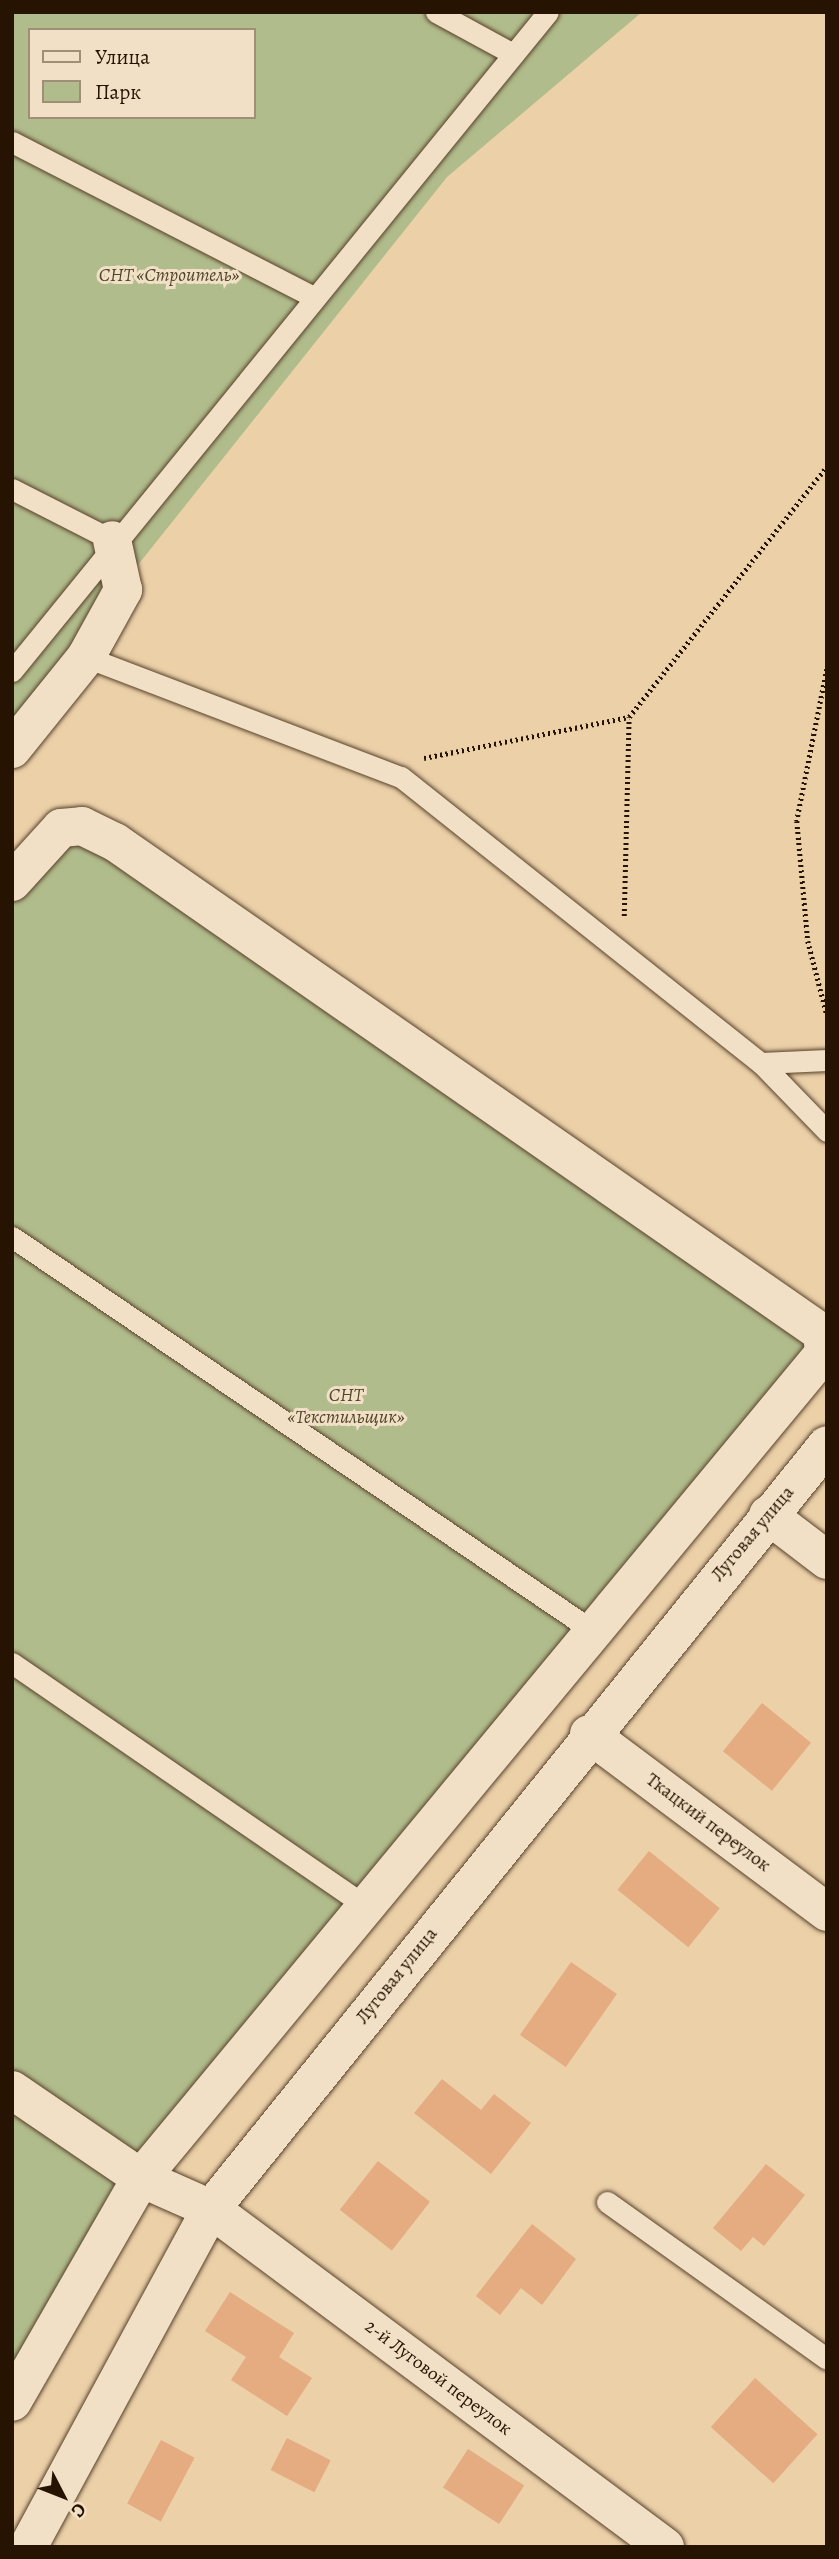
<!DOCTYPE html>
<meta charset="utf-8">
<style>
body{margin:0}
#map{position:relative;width:839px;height:2559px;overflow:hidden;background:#ebd0a8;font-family:Alegreya,serif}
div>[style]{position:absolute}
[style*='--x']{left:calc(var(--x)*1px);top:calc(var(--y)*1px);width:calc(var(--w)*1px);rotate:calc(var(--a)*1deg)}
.green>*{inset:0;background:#b1bc8c}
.building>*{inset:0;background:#e5ab81;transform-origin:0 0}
.path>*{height:4.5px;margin-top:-2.25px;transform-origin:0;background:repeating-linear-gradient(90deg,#271301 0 2px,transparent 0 5.5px)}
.roads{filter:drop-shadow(0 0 2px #58422b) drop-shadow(0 0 2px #58422b)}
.service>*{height:21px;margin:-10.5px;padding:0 10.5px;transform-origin:10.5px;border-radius:10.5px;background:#f2e0c6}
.minor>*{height:38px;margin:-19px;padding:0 19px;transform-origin:19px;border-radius:19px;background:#f2e0c6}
span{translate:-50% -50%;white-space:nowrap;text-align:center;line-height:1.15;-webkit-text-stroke:6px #f2e0c6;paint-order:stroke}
.park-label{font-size:19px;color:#50462b;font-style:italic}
.street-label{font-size:19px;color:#271301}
.frame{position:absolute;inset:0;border:14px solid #271301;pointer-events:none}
.legend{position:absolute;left:28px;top:28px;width:228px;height:91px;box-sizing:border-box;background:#f2e0c6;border:2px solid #a18e77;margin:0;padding:9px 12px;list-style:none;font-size:21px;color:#271301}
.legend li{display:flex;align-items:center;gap:14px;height:35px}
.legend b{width:35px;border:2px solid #a18e77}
.north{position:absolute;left:28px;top:2461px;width:70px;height:70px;-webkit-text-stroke:5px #f2e0c6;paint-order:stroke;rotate:132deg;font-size:19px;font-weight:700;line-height:28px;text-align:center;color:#271301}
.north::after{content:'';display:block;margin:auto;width:24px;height:32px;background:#271301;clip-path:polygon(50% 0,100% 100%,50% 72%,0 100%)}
</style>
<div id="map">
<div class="green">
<i style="clip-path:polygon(evenodd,12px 12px,642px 12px,447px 177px,12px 723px,12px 12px,30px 30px,254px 30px,254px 117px,30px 117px,30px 30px)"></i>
<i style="clip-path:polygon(61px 828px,822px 1333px,141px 2178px,12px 2402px,12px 882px)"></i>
</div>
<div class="building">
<i style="left:762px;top:1703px;width:63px;height:62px;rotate:39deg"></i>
<i style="left:649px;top:1851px;width:91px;height:50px;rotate:39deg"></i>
<i style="left:571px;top:1962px;width:56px;height:89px;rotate:35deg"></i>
<i style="clip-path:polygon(442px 2079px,481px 2110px,494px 2094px,531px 2123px,491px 2174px,414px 2113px)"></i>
<i style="left:378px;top:2161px;width:66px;height:62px;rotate:38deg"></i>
<i style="clip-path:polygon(766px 2164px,805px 2195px,764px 2246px,753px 2237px,741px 2251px,713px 2228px)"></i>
<i style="clip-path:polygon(532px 2224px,576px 2259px,542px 2305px,521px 2288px,500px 2315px,476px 2296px)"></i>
<i style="clip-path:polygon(230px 2292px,294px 2333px,279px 2357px,312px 2378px,287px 2416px,231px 2380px,246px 2357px,205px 2331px)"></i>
<i style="left:755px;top:2378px;width:84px;height:66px;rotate:42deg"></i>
<i style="left:287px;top:2438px;width:49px;height:36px;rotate:27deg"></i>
<i style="left:161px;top:2440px;width:38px;height:72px;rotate:28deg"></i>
<i style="left:468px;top:2449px;width:67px;height:46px;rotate:33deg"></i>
</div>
<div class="path">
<i style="--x:827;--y:669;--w:155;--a:101.2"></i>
<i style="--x:797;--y:821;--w:121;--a:84.8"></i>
<i style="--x:808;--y:941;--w:76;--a:75.6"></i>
<i style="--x:424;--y:758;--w:209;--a:-11.3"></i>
<i style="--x:624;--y:916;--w:199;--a:-88.6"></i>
<i style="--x:629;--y:717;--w:320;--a:-51.7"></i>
</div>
<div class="roads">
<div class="service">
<i style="--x:436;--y:12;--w:88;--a:28.6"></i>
<i style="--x:12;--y:142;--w:339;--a:27.2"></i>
<i style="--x:12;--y:489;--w:112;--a:27"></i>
<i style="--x:86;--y:657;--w:337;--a:20.9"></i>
<i style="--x:401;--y:777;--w:460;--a:38.5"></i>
<i style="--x:761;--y:1063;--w:95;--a:45.9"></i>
<i style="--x:12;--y:671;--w:849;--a:-50.88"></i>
<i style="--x:761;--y:1063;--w:66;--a:-2.6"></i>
<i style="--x:12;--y:1237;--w:702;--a:34.14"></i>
<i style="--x:12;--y:1663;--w:429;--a:34.5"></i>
<i style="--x:607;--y:2202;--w:270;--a:35.5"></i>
</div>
<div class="minor">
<i style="--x:12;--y:749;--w:118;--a:-51.2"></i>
<i style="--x:86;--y:657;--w:77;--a:-61.1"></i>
<i style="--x:123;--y:590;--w:51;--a:-102.4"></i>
<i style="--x:12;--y:882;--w:73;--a:-47.8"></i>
<i style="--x:61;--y:828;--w:21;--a:-5"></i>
<i style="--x:82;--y:826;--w:37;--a:26"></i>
<i style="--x:115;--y:842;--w:861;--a:34.78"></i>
<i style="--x:822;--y:1333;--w:20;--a:84"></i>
<i style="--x:824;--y:1353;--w:1071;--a:129.62"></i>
<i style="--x:141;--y:2178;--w:258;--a:119.9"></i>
<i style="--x:768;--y:1515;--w:74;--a:37.3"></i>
<i style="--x:589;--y:1734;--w:297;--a:36.8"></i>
<i style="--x:12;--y:2090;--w:156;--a:34.3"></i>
<i style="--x:141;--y:2178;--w:77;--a:23.9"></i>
<i style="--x:211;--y:2209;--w:566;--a:36.67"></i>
<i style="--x:28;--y:2547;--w:384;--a:-61.6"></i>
<i style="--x:211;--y:2209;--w:981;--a:-51.12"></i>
</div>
</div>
<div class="park-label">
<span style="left:169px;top:276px">СНТ «Строитель»</span>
<span style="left:346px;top:1407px">СНТ<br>«Текстильщик»</span>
</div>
<div class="street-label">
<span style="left:753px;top:1534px;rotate:-50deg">Луговая улица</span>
<span style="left:708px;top:1823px;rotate:37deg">Ткацкий переулок</span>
<span style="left:397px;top:1976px;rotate:-51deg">Луговая улица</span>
<span style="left:438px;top:2378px;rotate:37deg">2-й Луговой переулок</span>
</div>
<div class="frame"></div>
<ul class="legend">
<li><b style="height:9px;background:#f2e0c6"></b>Улица</li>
<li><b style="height:19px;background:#b1bc8c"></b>Парк</li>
</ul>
<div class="north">С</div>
</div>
